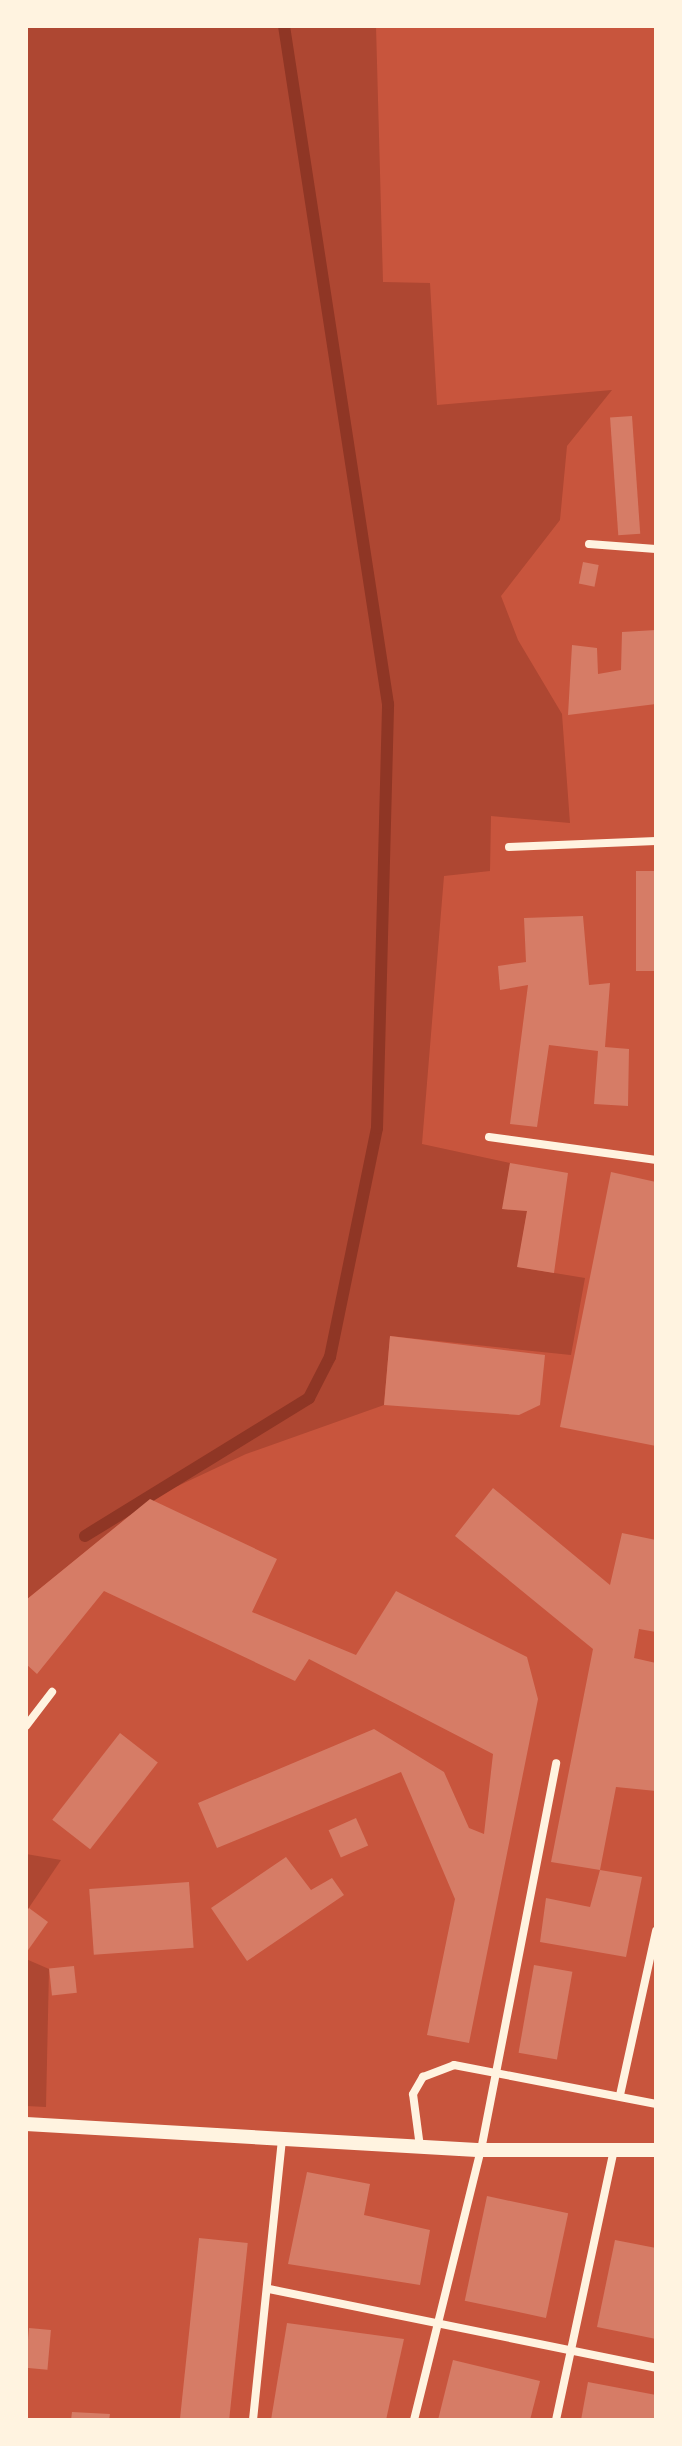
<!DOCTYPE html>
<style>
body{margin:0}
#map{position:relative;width:682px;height:2446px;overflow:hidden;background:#c8553d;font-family:"Sofia Sans Condensed",sans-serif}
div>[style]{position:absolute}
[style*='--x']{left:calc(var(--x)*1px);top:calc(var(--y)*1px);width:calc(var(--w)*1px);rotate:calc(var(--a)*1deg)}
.green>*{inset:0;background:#ae4732}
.stream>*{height:12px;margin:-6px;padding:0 6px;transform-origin:6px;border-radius:6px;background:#8f3625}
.building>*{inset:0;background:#d67c66;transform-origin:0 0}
.minor>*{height:8px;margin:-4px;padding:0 4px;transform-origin:4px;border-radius:4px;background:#fff3e0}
.tertiary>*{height:14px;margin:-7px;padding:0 7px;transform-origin:7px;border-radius:7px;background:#fff3e0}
span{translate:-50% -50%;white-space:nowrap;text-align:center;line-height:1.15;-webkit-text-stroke:6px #fff3e0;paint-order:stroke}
.frame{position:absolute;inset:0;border:28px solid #fff3e0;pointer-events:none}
</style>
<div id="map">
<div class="green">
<i style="clip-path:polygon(26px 26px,376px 26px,383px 282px,430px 283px,437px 405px,612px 390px,567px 446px,560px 520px,501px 596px,518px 640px,562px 714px,570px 823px,491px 816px,490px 871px,444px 876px,422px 1144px,510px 1163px,503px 1209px,527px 1211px,518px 1267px,585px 1278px,571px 1355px,390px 1336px,384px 1405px,246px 1454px,150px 1499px,26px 1600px)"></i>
<i style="clip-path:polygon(26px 1854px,61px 1860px,26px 1912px)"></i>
<i style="clip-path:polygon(26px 1959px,49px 1969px,46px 2107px,26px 2106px)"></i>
</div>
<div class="stream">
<i style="--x:85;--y:1536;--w:263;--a:-31.6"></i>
<i style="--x:309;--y:1398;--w:46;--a:-62.9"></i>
<i style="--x:330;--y:1357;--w:234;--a:-78.4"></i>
<i style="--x:377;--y:1128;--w:424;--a:-88.5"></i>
<i style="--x:388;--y:704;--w:686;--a:-98.72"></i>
</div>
<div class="building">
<i style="left:632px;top:416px;width:118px;height:22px;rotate:86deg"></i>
<i style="left:583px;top:562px;width:16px;height:22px;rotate:11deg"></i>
<i style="clip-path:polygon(656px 630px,656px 704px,568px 715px,572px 645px,597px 648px,598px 674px,621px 670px,622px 632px)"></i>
<i style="left:656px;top:871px;width:100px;height:20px;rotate:90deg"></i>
<i style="clip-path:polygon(583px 916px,589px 985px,610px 983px,605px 1047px,629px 1049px,628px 1106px,594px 1104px,598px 1051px,549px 1045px,537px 1127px,510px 1124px,528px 985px,500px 990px,498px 966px,526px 962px,524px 918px)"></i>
<i style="clip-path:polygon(510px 1163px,568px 1173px,554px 1273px,517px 1267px,527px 1211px,502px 1209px)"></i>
<i style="clip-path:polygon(611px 1172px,656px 1182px,656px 1446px,560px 1427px)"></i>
<i style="clip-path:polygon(390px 1336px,545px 1355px,540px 1405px,519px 1415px,384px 1405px)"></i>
<i style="clip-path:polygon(493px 1488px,610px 1585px,622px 1533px,656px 1540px,656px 1632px,639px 1629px,634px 1658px,656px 1663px,656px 1791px,616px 1787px,600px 1870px,551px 1862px,593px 1649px,455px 1536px)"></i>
<i style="clip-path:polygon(150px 1499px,277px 1559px,252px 1612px,356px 1655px,396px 1591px,527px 1657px,538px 1699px,469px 2043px,427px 2035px,455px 1899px,401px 1772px,217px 1848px,198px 1803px,374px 1729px,444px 1772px,469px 1828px,484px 1834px,493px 1754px,309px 1659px,295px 1681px,104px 1591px,37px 1674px,26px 1664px,26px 1600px)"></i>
<i style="left:120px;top:1733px;width:48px;height:110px;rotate:38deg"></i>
<i style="left:356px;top:1818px;width:30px;height:30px;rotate:66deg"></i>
<i style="clip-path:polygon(286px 1857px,311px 1890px,332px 1878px,344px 1895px,247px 1961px,211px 1908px)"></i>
<i style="clip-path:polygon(600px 1870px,642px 1877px,626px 1957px,540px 1942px,546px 1898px,590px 1907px)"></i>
<i style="left:189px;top:1882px;width:66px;height:100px;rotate:86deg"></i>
<i style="clip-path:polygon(29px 1908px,48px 1922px,26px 1953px,26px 1912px)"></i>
<i style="left:534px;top:1965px;width:39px;height:89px;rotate:10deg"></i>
<i style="left:74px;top:1966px;width:27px;height:25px;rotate:84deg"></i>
<i style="clip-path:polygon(307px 2172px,370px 2184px,364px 2215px,430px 2230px,420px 2285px,288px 2264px)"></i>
<i style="left:487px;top:2196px;width:83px;height:107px;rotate:12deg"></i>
<i style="left:199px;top:2238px;width:49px;height:183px;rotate:6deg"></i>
<i style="clip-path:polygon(615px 2240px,656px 2248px,656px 2339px,597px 2327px)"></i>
<i style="clip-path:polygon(287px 2323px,404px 2339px,386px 2420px,271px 2420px)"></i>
<i style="left:29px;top:2328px;width:22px;height:40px;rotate:5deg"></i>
<i style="clip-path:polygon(453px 2360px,540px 2381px,530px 2420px,438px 2420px)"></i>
<i style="clip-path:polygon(588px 2382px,656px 2395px,656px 2420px,581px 2420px)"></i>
<i style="clip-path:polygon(72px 2412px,110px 2414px,109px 2420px,71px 2420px)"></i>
</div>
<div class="minor">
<i style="--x:589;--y:544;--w:67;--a:4.3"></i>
<i style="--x:509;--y:847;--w:147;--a:-2.3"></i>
<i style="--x:489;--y:1137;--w:169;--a:7.8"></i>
<i style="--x:26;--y:1726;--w:43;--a:-52.6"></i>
<i style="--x:620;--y:2095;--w:168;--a:-77.6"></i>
<i style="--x:420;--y:2147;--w:53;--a:-97.5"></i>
<i style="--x:413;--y:2094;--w:20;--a:-60"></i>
<i style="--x:423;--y:2077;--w:33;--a:-21"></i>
<i style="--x:454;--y:2065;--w:206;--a:10.9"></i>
<i style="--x:269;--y:2289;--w:395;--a:11.5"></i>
<i style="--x:253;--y:2420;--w:281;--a:-84.1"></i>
<i style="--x:414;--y:2420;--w:278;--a:-76.1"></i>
<i style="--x:481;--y:2150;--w:394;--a:-79"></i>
<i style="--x:556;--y:2420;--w:277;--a:-77.9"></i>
</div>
<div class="tertiary">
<i style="--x:26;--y:2124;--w:456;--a:3.3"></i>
<i style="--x:481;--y:2150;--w:175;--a:0"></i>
</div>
<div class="frame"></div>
</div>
